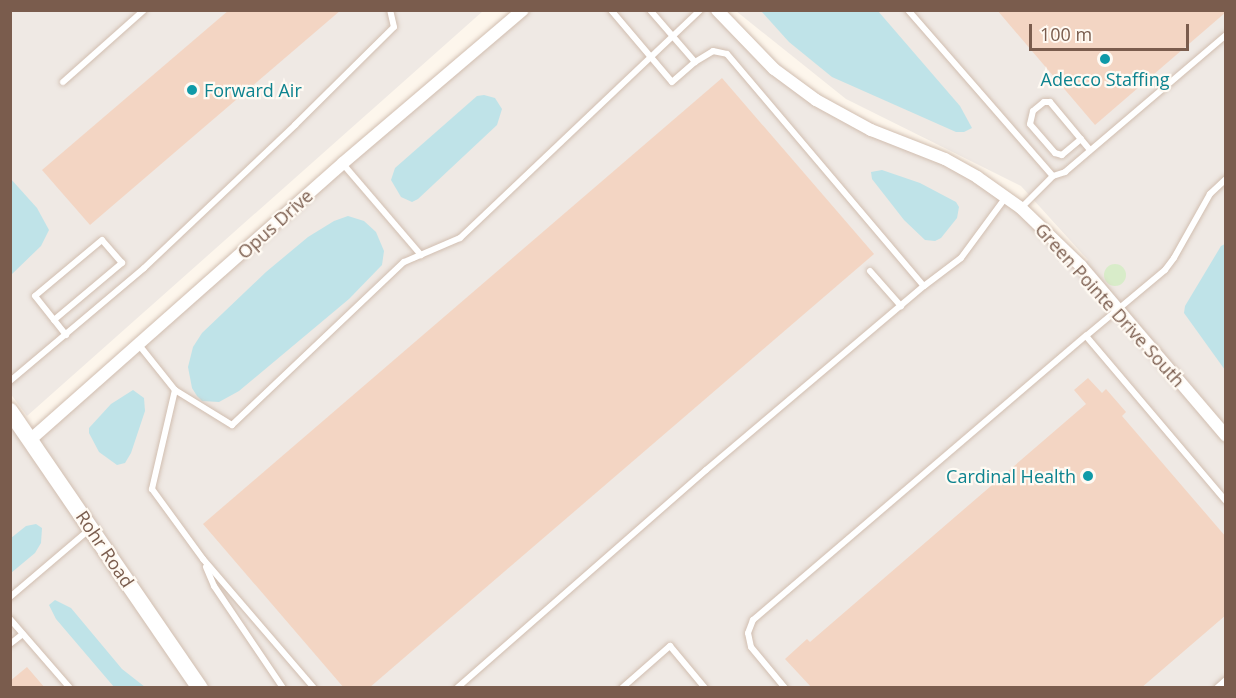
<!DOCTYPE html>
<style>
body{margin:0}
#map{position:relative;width:1236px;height:698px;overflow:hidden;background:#fdf6ec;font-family:"Open Sans",sans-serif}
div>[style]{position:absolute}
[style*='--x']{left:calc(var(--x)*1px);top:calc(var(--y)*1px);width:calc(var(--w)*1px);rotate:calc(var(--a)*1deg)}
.industrial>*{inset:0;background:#efe9e4}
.green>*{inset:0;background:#d8ecc9}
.round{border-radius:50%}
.water>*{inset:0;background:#bfe3e8}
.building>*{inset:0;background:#f3d5c3}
.roads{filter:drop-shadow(0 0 2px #d1beb0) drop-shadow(0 0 2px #d1beb0)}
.lane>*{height:6px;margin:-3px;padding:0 3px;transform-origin:3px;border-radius:3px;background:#fff}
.street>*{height:12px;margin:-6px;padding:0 6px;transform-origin:6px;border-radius:6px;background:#fff}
.secondary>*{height:16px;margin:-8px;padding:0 8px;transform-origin:8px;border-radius:8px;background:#fff}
.dots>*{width:16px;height:16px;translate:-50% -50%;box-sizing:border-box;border:3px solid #fffaf3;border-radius:50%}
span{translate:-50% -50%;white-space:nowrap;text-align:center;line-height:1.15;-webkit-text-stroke:4.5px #fffaf3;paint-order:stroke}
.culture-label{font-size:18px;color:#0d838f}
.left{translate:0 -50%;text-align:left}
.right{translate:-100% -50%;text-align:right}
.street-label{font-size:18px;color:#7a5c4d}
.frame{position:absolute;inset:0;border:12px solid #7a5c4d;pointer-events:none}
.scale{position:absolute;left:1029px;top:24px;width:160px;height:27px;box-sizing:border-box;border:3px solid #7a5c4d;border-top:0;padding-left:8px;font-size:18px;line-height:21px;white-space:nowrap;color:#7a5c4d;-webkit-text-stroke:4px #fffaf3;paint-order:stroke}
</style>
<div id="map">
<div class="industrial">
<i style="clip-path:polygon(10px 11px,483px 11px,27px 416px,10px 393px)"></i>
<i style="clip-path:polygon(523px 11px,717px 11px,794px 85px,977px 177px,1081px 266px,1088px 260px,1021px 186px,846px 99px,736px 11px,1225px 11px,1225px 687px,11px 687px,10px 411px,30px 439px)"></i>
</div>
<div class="green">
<i class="round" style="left:1104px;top:264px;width:22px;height:22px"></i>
</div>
<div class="water">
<i style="clip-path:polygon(761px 11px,878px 11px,960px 106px,972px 128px,964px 132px,956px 132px,832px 77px,789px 42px)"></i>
<i style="clip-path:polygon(484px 95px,495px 98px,502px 109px,497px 125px,418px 199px,412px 202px,401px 197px,391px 180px,395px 168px,477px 96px)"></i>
<i style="clip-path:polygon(882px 170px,920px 183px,956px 202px,959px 207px,957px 218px,941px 238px,935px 241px,925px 240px,904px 220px,872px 179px,871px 172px)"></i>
<i style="clip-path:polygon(10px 178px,37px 208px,49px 230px,41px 246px,11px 275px)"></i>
<i style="clip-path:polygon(348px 216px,364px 221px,376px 232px,384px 251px,382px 265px,349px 299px,239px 391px,219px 402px,202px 401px,197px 396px,192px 388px,188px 367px,193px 347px,202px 333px,266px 272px,308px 237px,334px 221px)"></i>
<i style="clip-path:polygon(1225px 244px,1226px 244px,1225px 370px,1184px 313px,1185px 306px,1221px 246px)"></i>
<i style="clip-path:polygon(133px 390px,144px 398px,145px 411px,131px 453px,125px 463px,117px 465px,99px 452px,89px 433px,89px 428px,111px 404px)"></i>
<i style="clip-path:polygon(36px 524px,42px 528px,41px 543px,35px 553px,11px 573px,11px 538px,26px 526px)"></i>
<i style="clip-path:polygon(55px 600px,71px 608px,122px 669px,145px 687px,114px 687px,56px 619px,49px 605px)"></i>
</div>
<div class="building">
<i style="clip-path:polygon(229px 10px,341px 10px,90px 225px,42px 170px)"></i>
<i style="clip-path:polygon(997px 10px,1226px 10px,1226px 12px,1095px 125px)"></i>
<i style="clip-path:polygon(722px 78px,874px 254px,369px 688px,344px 688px,203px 524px)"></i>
<i style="clip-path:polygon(1088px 378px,1102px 393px,1106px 389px,1126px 412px,1122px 416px,1226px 537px,1226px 615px,1141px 688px,812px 688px,785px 659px,807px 639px,810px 642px,1086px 404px,1074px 390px)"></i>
<i style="clip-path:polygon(27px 667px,45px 688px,10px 688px,10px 681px)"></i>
</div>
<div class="roads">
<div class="lane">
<i style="--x:611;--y:10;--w:94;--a:49.7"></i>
<i style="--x:672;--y:82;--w:30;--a:-41"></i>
<i style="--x:650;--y:10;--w:69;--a:49.1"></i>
<i style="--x:695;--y:62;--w:21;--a:-31"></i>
<i style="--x:713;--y:51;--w:14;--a:12"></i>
<i style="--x:727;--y:54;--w:304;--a:49.7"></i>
<i style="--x:924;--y:286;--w:46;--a:-37.1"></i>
<i style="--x:961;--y:258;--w:76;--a:-53.6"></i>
<i style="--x:908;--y:10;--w:220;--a:48.9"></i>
<i style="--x:63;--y:82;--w:108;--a:-41.6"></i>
<i style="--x:1081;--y:139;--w:25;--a:140"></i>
<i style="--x:1062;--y:155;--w:7;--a:-164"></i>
<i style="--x:1055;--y:153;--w:38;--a:-131"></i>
<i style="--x:1030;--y:124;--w:13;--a:-77"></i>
<i style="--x:1033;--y:111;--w:14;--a:-39"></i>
<i style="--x:1044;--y:102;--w:6;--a:0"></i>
<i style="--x:1050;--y:102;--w:62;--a:50.2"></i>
<i style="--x:343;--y:164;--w:120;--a:49.4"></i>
<i style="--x:1226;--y:179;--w:22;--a:137"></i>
<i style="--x:1210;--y:194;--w:73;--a:119.4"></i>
<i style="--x:1174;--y:258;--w:15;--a:127"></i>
<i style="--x:1165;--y:270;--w:103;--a:140.1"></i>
<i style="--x:1086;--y:336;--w:216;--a:49.7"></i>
<i style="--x:1021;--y:208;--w:45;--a:-45"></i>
<i style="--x:1053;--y:176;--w:13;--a:-18"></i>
<i style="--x:1065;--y:172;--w:211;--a:-40.4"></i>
<i style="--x:870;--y:271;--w:47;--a:48.5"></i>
<i style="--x:54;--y:320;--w:89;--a:-40"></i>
<i style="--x:122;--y:263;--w:30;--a:-131"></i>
<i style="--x:102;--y:240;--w:87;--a:140.1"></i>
<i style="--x:35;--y:296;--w:50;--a:51.5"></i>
<i style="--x:139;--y:345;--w:58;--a:51.3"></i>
<i style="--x:175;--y:390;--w:67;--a:31.6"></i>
<i style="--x:232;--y:425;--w:237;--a:-43.5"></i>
<i style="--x:404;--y:262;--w:61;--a:-23.2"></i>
<i style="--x:460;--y:238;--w:331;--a:-43.5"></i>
<i style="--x:10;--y:381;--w:175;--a:-40.1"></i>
<i style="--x:144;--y:268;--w:208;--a:-43.4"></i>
<i style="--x:295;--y:125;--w:139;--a:-44.7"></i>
<i style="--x:394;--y:27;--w:17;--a:-103"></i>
<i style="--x:175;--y:390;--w:102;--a:103.1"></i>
<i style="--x:152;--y:489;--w:87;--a:53.9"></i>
<i style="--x:203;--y:559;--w:170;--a:49.3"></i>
<i style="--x:206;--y:567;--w:21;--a:67"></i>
<i style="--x:214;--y:586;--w:123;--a:55.9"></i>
<i style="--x:10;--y:597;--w:105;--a:-40.4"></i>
<i style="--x:10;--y:619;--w:91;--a:49"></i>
<i style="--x:10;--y:644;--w:16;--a:-38"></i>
<i style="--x:457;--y:688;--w:331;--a:-41.2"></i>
<i style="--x:706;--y:470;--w:285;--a:-40.2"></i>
<i style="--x:622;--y:688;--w:64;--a:-41.2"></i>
<i style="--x:670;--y:646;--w:55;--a:50.2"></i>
<i style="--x:785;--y:688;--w:53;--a:-129.7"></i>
<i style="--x:751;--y:647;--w:14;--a:-102"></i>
<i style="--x:748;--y:633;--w:14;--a:-69"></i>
<i style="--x:753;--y:620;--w:438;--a:-40.5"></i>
<i style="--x:1217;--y:688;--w:12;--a:-42"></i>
</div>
<div class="street">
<i style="--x:717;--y:10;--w:82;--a:46"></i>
<i style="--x:774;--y:69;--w:52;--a:36.4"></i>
<i style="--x:816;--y:100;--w:63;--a:28.6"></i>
<i style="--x:871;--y:130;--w:79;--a:21.4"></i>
<i style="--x:945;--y:159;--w:37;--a:29"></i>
<i style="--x:977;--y:177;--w:54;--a:35.2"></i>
<i style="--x:1021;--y:208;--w:83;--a:44"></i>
<i style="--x:1081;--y:266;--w:223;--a:49.5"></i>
<i style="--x:30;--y:440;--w:418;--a:-41.5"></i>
<i style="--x:343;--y:163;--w:236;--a:-40.4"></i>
</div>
<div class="secondary">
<i style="--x:10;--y:411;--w:336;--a:55.6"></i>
</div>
</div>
<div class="dots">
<i style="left:1105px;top:59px;background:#0f9aa8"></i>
<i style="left:192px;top:90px;background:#0f9aa8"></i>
<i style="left:1088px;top:476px;background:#0f9aa8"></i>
</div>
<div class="culture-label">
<span style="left:1105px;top:79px">Adecco Staffing</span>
<span class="left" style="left:204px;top:90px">Forward Air</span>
<span class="right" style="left:1076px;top:476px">Cardinal Health</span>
</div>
<div class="street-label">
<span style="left:275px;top:224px;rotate:-42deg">Opus Drive</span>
<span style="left:1110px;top:305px;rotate:48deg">Green Pointe Drive South</span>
<span style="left:105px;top:549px;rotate:56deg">Rohr Road</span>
</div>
<div class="frame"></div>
<div class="scale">100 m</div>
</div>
